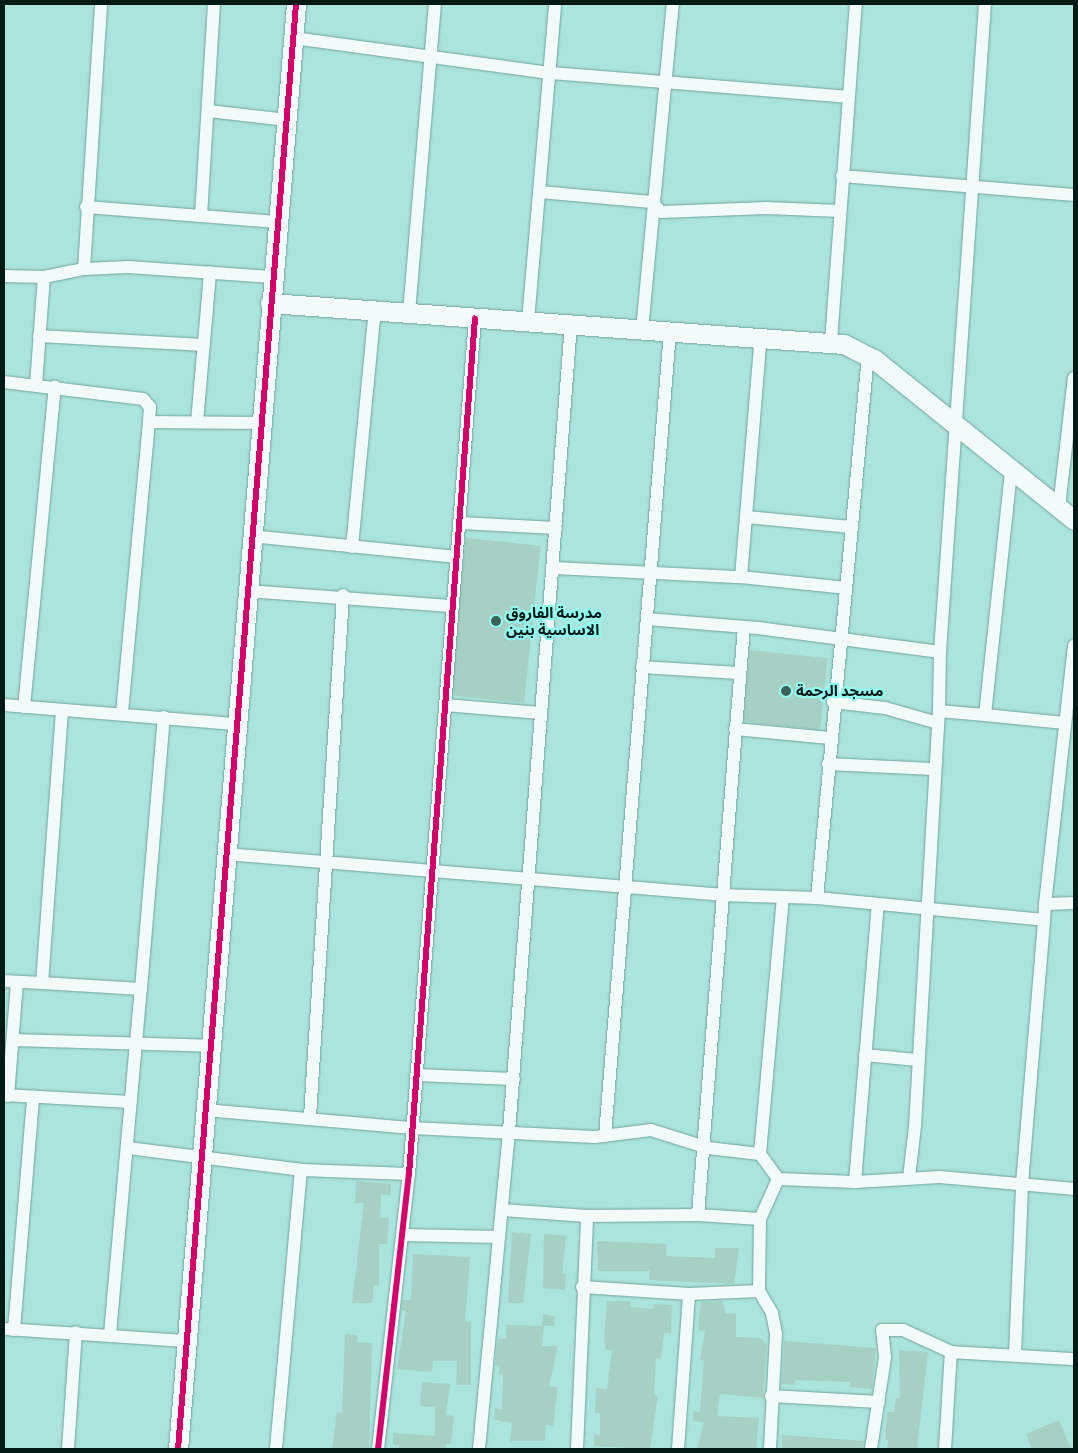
<!DOCTYPE html>
<meta charset="utf-8">
<style>
body{margin:0}
#map{position:relative;width:1078px;height:1453px;overflow:hidden;background:#aae4dc;font-family:Poppins,"Noto Sans Arabic",sans-serif}
div>[style]{position:absolute}
[style*='--x']{left:calc(var(--x)*1px);top:calc(var(--y)*1px);width:calc(var(--w)*1px);rotate:calc(var(--a)*1deg)}
.building>*{inset:0;background:#a6d0c5;transform-origin:0 0}
.roads{filter:drop-shadow(0 0 1px #71a39d) drop-shadow(0 0 1px #71a39d)}
.street>*{height:12px;margin:-6px;padding:0 6px;transform-origin:6px;border-radius:6px;background:#f2fbfa}
.secondary>*{height:19px;margin:-9.5px;padding:0 9.5px;transform-origin:9.5px;border-radius:9.5px;background:#f2fbfa}
.cycleway>*{height:6px;margin:-3px;padding:0 3px;transform-origin:3px;border-radius:3px;background:#d6006c}
.dots>*{width:14px;height:14px;translate:-50% -50%;box-sizing:border-box;border:2px solid #92fdee;border-radius:50%}
span{translate:-50% -50%;white-space:nowrap;text-align:center;line-height:1.15;-webkit-text-stroke:4.5px #92fdee;paint-order:stroke}
.poi-label{font-size:15px;color:#021916;font-weight:700}
.left{translate:0 -50%;text-align:left}
.frame{position:absolute;inset:0;border:5px solid #021916;pointer-events:none}
</style>
<div id="map">
<div class="building">
<i style="left:466px;top:538px;width:75px;height:158px;rotate:6deg"></i>
<i style="left:750px;top:650px;width:78px;height:72px;rotate:6deg"></i>
<i style="clip-path:polygon(356px 1181px,391px 1184px,391px 1195px,381px 1194px,380px 1218px,389px 1218px,387px 1244px,379px 1244px,379px 1285px,374px 1286px,372px 1303px,352px 1303px,364px 1203px,355px 1203px)"></i>
<i style="clip-path:polygon(512px 1232px,531px 1234px,523px 1303px,508px 1303px)"></i>
<i style="clip-path:polygon(544px 1234px,566px 1236px,562px 1274px,566px 1274px,565px 1290px,543px 1288px)"></i>
<i style="clip-path:polygon(597px 1241px,667px 1244px,666px 1256px,715px 1258px,715px 1248px,739px 1248px,734px 1284px,649px 1280px,650px 1271px,598px 1271px)"></i>
<i style="clip-path:polygon(413px 1254px,470px 1257px,465px 1321px,471px 1322px,471px 1385px,456px 1385px,457px 1361px,433px 1361px,432px 1372px,397px 1369px,406px 1311px,402px 1310px,403px 1300px,411px 1300px)"></i>
<i style="clip-path:polygon(607px 1301px,631px 1301px,630px 1307px,653px 1309px,654px 1304px,672px 1305px,671px 1334px,664px 1333px,661px 1359px,656px 1358px,654px 1395px,658px 1396px,650px 1449px,594px 1446px,594px 1434px,600px 1435px,600px 1413px,595px 1413px,596px 1388px,607px 1389px,612px 1351px,606px 1350px,604px 1339px)"></i>
<i style="clip-path:polygon(722px 1301px,726px 1313px,736px 1314px,736px 1337px,760px 1338px,767px 1345px,763px 1398px,720px 1394px,717px 1416px,759px 1418px,756px 1449px,697px 1449px,704px 1422px,693px 1421px,694px 1411px,700px 1412px,704px 1360px,700px 1360px,705px 1331px,698px 1330px,701px 1302px)"></i>
<i style="clip-path:polygon(543px 1314px,555px 1316px,554px 1326px,544px 1326px,542px 1346px,558px 1346px,549px 1386px,558px 1387px,553px 1426px,546px 1425px,545px 1441px,510px 1441px,512px 1423px,494px 1420px,495px 1408px,502px 1409px,503px 1375px,498px 1374px,500px 1366px,495px 1365px,498px 1339px,506px 1338px,506px 1325px,542px 1326px)"></i>
<i style="clip-path:polygon(345px 1334px,358px 1335px,357px 1342px,372px 1343px,369px 1449px,332px 1449px,337px 1412px,342px 1413px)"></i>
<i style="clip-path:polygon(784px 1341px,876px 1348px,872px 1389px,850px 1387px,850px 1382px,795px 1380px,795px 1385px,782px 1384px)"></i>
<i style="clip-path:polygon(899px 1350px,928px 1352px,917px 1449px,887px 1449px,888px 1440px,885px 1440px,887px 1412px,894px 1412px,896px 1398px,900px 1398px)"></i>
<i style="clip-path:polygon(422px 1382px,450px 1384px,446px 1415px,454px 1416px,451px 1444px,446px 1444px,446px 1449px,398px 1449px,399px 1445px,393px 1445px,393px 1433px,435px 1436px,435px 1407px,420px 1406px)"></i>
<i style="clip-path:polygon(1059px 1420px,1071px 1449px,1032px 1449px,1026px 1434px)"></i>
<i style="clip-path:polygon(782px 1435px,864px 1441px,863px 1449px,782px 1449px)"></i>
</div>
<div class="roads">
<div class="street">
<i style="--x:294;--y:38;--w:259;--a:7.8"></i>
<i style="--x:551;--y:73;--w:297;--a:4.6"></i>
<i style="--x:208;--y:111;--w:80;--a:6.5"></i>
<i style="--x:842;--y:176;--w:233;--a:4.7"></i>
<i style="--x:540;--y:192;--w:112;--a:5.1"></i>
<i style="--x:652;--y:202;--w:13;--a:48"></i>
<i style="--x:661;--y:212;--w:106;--a:-2.2"></i>
<i style="--x:767;--y:208;--w:72;--a:2.4"></i>
<i style="--x:86;--y:207;--w:192;--a:4.5"></i>
<i style="--x:201;--y:216;--w:212;--a:-86.5"></i>
<i style="--x:84;--y:269;--w:266;--a:-86.3"></i>
<i style="--x:4;--y:276;--w:40;--a:1.4"></i>
<i style="--x:44;--y:277;--w:41;--a:-11.3"></i>
<i style="--x:84;--y:269;--w:44;--a:-2.6"></i>
<i style="--x:128;--y:267;--w:144;--a:4"></i>
<i style="--x:409;--y:313;--w:310;--a:-85.2"></i>
<i style="--x:528;--y:321;--w:318;--a:-85.1"></i>
<i style="--x:642;--y:330;--w:327;--a:-84.6"></i>
<i style="--x:39;--y:336;--w:165;--a:3.1"></i>
<i style="--x:831;--y:342;--w:339;--a:-85.8"></i>
<i style="--x:4;--y:382;--w:140;--a:7"></i>
<i style="--x:143;--y:399;--w:11;--a:49"></i>
<i style="--x:150;--y:407;--w:15;--a:94"></i>
<i style="--x:36;--y:385;--w:108;--a:-85.8"></i>
<i style="--x:197;--y:422;--w:150;--a:-85"></i>
<i style="--x:1059;--y:507;--w:130;--a:-83.4"></i>
<i style="--x:747;--y:517;--w:104;--a:5.5"></i>
<i style="--x:460;--y:523;--w:96;--a:3"></i>
<i style="--x:251;--y:536;--w:207;--a:5.8"></i>
<i style="--x:352;--y:547;--w:238;--a:-84.5"></i>
<i style="--x:554;--y:568;--w:187;--a:2.8"></i>
<i style="--x:741;--y:577;--w:106;--a:6"></i>
<i style="--x:741;--y:577;--w:242;--a:-85.3"></i>
<i style="--x:247;--y:591;--w:207;--a:4.2"></i>
<i style="--x:647;--y:619;--w:111;--a:4.6"></i>
<i style="--x:758;--y:628;--w:184;--a:7.5"></i>
<i style="--x:940;--y:652;--w:59;--a:91"></i>
<i style="--x:940;--y:652;--w:650;--a:-86.03"></i>
<i style="--x:642;--y:667;--w:96;--a:3.6"></i>
<i style="--x:833;--y:702;--w:52;--a:6.6"></i>
<i style="--x:885;--y:708;--w:55;--a:15.8"></i>
<i style="--x:4;--y:705;--w:234;--a:4.7"></i>
<i style="--x:445;--y:705;--w:96;--a:4.8"></i>
<i style="--x:24;--y:707;--w:322;--a:-84.5"></i>
<i style="--x:62;--y:711;--w:273;--a:94.2"></i>
<i style="--x:42;--y:983;--w:99;--a:3.5"></i>
<i style="--x:141;--y:989;--w:273;--a:-85.2"></i>
<i style="--x:122;--y:713;--w:292;--a:-84.7"></i>
<i style="--x:149;--y:422;--w:111;--a:0.5"></i>
<i style="--x:985;--y:715;--w:80;--a:5.7"></i>
<i style="--x:735;--y:729;--w:95;--a:5.4"></i>
<i style="--x:828;--y:764;--w:105;--a:2.7"></i>
<i style="--x:226;--y:854;--w:500;--a:4.7"></i>
<i style="--x:724;--y:895;--w:93;--a:1.8"></i>
<i style="--x:817;--y:898;--w:228;--a:5.5"></i>
<i style="--x:1044;--y:920;--w:16;--a:-86"></i>
<i style="--x:1045;--y:904;--w:29;--a:-2"></i>
<i style="--x:817;--y:898;--w:545;--a:-84.63"></i>
<i style="--x:1045;--y:904;--w:260;--a:-83.6"></i>
<i style="--x:4;--y:981;--w:38;--a:3"></i>
<i style="--x:13;--y:1040;--w:197;--a:1.7"></i>
<i style="--x:865;--y:1055;--w:52;--a:5.5"></i>
<i style="--x:416;--y:1075;--w:98;--a:2.3"></i>
<i style="--x:4;--y:1095;--w:127;--a:3.2"></i>
<i style="--x:8;--y:1096;--w:114;--a:-85.5"></i>
<i style="--x:205;--y:1110;--w:208;--a:5"></i>
<i style="--x:412;--y:1128;--w:183;--a:2.8"></i>
<i style="--x:595;--y:1137;--w:56;--a:-7.1"></i>
<i style="--x:651;--y:1130;--w:60;--a:17.5"></i>
<i style="--x:708;--y:1148;--w:52;--a:6.6"></i>
<i style="--x:760;--y:1154;--w:258;--a:-84.9"></i>
<i style="--x:310;--y:1117;--w:523;--a:-86.38"></i>
<i style="--x:605;--y:1136;--w:807;--a:-85.38"></i>
<i style="--x:128;--y:1148;--w:174;--a:7.2"></i>
<i style="--x:301;--y:1170;--w:108;--a:2.1"></i>
<i style="--x:760;--y:1154;--w:31;--a:54"></i>
<i style="--x:909;--y:1178;--w:52;--a:-83.4"></i>
<i style="--x:915;--y:1126;--w:416;--a:-86.7"></i>
<i style="--x:939;--y:711;--w:46;--a:5"></i>
<i style="--x:985;--y:715;--w:246;--a:-83.9"></i>
<i style="--x:855;--y:1182;--w:279;--a:-85.3"></i>
<i style="--x:502;--y:1210;--w:85;--a:4"></i>
<i style="--x:587;--y:1216;--w:111;--a:-0.5"></i>
<i style="--x:698;--y:1215;--w:62;--a:3.7"></i>
<i style="--x:698;--y:1215;--w:590;--a:-85.53"></i>
<i style="--x:403;--y:1235;--w:96;--a:1.2"></i>
<i style="--x:582;--y:1287;--w:107;--a:3.7"></i>
<i style="--x:689;--y:1294;--w:70;--a:-2.5"></i>
<i style="--x:759;--y:1291;--w:72;--a:-89.2"></i>
<i style="--x:760;--y:1219;--w:44;--a:-65.8"></i>
<i style="--x:778;--y:1179;--w:77;--a:2.2"></i>
<i style="--x:855;--y:1182;--w:85;--a:-3.4"></i>
<i style="--x:940;--y:1177;--w:135;--a:5.1"></i>
<i style="--x:759;--y:1291;--w:26;--a:59"></i>
<i style="--x:772;--y:1313;--w:21;--a:79"></i>
<i style="--x:776;--y:1334;--w:115;--a:93"></i>
<i style="--x:4;--y:1329;--w:183;--a:3.8"></i>
<i style="--x:14;--y:1330;--w:234;--a:-85.3"></i>
<i style="--x:110;--y:1334;--w:346;--a:-84.9"></i>
<i style="--x:1015;--y:1354;--w:170;--a:-87.6"></i>
<i style="--x:1022;--y:1184;--w:265;--a:-85.2"></i>
<i style="--x:771;--y:1396;--w:108;--a:3.2"></i>
<i style="--x:68;--y:1449;--w:117;--a:-86.1"></i>
<i style="--x:276;--y:1449;--w:280;--a:-84.9"></i>
<i style="--x:378;--y:1449;--w:277;--a:-83.6"></i>
<i style="--x:409;--y:1174;--w:858;--a:-85.59"></i>
<i style="--x:479;--y:1449;--w:319;--a:-84.6"></i>
<i style="--x:509;--y:1131;--w:810;--a:-85.61"></i>
<i style="--x:577;--y:1449;--w:233;--a:-87.5"></i>
<i style="--x:678;--y:1449;--w:155;--a:-85.9"></i>
<i style="--x:871;--y:1449;--w:93;--a:-81.3"></i>
<i style="--x:885;--y:1357;--w:27;--a:-96"></i>
<i style="--x:882;--y:1330;--w:21;--a:0"></i>
<i style="--x:903;--y:1330;--w:53;--a:24.6"></i>
<i style="--x:951;--y:1352;--w:123;--a:3.3"></i>
<i style="--x:945;--y:1449;--w:97;--a:-86.5"></i>
</div>
<div class="secondary">
<i style="--x:270;--y:303;--w:575;--a:4.09"></i>
<i style="--x:844;--y:344;--w:34;--a:27"></i>
<i style="--x:874;--y:359;--w:257;--a:38.8"></i>
<i style="--x:178;--y:1449;--w:1450;--a:-85.33"></i>
</div>
</div>
<div class="cycleway">
<i style="--x:178;--y:1449;--w:1450;--a:-85.33"></i>
<i style="--x:378;--y:1449;--w:277;--a:-83.6"></i>
<i style="--x:409;--y:1174;--w:858;--a:-85.59"></i>
</div>
<div class="dots">
<i style="left:496px;top:621px;background:#3d605b"></i>
<i style="left:786px;top:691px;background:#3d605b"></i>
</div>
<div class="poi-label">
<span class="left" style="left:506px;top:621px">مدرسة الفاروق<br>الاساسية بنين</span>
<span class="left" style="left:796px;top:691px">مسجد الرحمة</span>
</div>
<div class="frame"></div>
</div>
